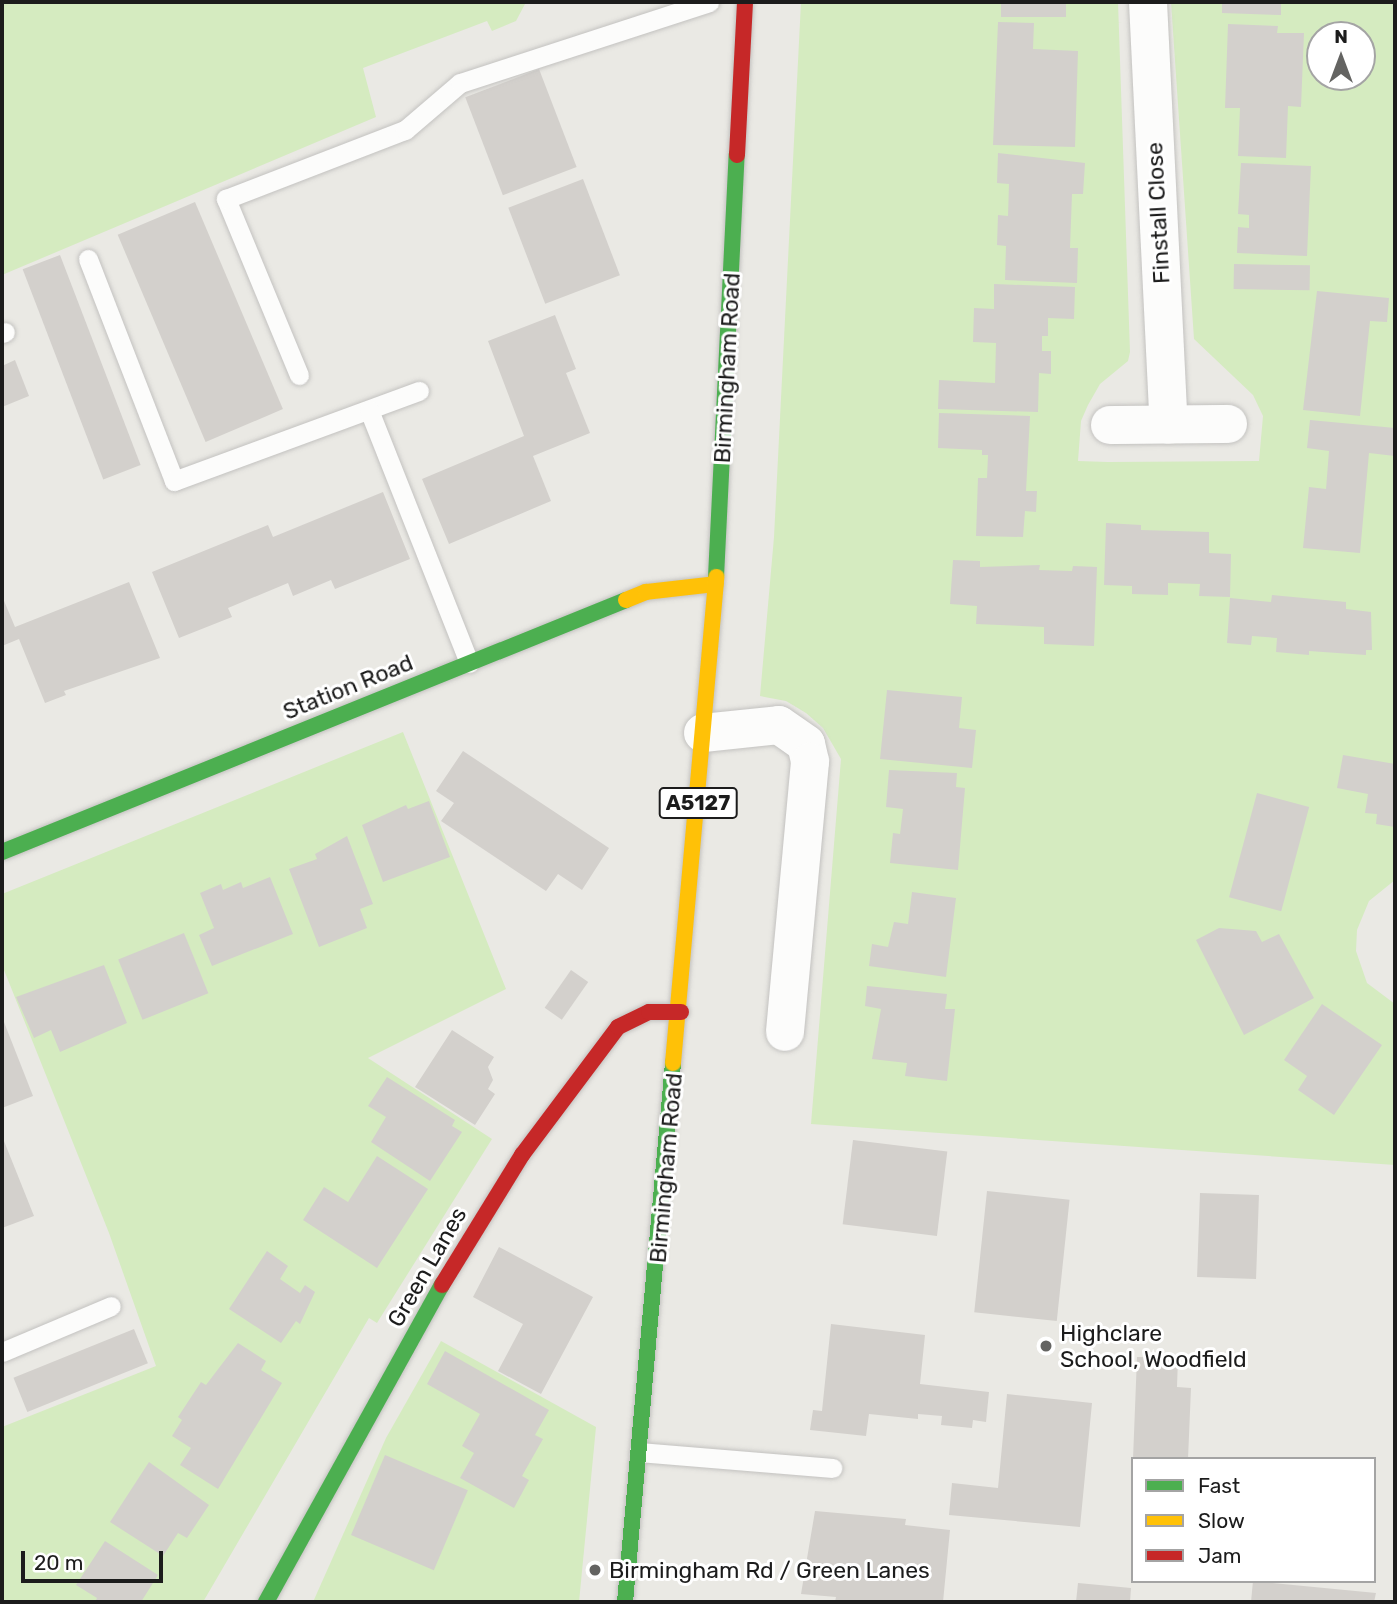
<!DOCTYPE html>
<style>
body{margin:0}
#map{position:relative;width:1397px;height:1604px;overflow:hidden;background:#eae9e4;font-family:Rubik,sans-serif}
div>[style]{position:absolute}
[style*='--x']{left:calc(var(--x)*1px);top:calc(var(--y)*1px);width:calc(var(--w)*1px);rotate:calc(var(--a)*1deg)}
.grass>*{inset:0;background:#d5ebc0}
.building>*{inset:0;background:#d3d0cc;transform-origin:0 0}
.roads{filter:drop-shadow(0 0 2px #c3c2c0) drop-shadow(0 0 2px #c3c2c0)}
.lane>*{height:19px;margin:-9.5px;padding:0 9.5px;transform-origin:9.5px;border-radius:9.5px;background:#fcfcfb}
.street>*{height:38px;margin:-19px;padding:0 19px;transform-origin:19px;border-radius:19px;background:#fcfcfb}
.fast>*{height:16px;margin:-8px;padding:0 8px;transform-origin:8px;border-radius:8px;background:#4caf50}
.slow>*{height:16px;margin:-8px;padding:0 8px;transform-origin:8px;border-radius:8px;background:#ffc107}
.jam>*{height:16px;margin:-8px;padding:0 8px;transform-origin:8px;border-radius:8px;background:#c62828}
.dots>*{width:19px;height:19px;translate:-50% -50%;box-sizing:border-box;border:4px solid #fff;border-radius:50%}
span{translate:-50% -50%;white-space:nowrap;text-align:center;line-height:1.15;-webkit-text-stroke:6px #fff;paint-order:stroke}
.shield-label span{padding:2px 5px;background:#fff;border:2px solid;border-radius:5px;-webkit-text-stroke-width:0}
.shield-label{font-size:21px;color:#1c1c1c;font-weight:700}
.street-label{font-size:23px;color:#1c1c1c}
.poi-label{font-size:23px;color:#1c1c1c}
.left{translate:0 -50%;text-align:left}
.frame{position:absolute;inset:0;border:4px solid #1c1c1c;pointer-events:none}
.legend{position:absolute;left:1131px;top:1457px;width:245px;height:126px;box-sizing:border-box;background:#fff;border:2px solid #a4a4a4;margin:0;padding:9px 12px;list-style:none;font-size:21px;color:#1c1c1c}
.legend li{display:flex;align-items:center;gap:14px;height:35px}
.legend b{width:35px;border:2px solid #a4a4a4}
.north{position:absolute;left:1306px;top:21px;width:70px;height:70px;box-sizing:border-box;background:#fff;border:2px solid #a4a4a4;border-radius:50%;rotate:0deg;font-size:19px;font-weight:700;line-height:28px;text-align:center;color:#1c1c1c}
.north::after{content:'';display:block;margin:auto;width:24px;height:32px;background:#646462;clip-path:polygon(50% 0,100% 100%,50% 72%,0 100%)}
.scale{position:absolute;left:21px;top:1551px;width:142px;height:32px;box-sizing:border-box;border:4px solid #1c1c1c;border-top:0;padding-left:9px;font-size:21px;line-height:24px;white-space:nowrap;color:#1c1c1c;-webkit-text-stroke:5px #fff;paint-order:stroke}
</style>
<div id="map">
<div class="grass">
<i style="clip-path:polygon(2px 2px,534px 2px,525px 4px,516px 21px,492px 31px,487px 21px,363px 68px,376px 117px,2px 275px)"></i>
<i style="clip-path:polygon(evenodd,801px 2px,1118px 2px,1130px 352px,1128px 361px,1100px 384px,1088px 405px,1081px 421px,1078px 461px,1108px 462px,1259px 461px,1263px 416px,1253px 395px,1194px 339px,1171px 2px,1395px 2px,1395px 880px,1369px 901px,1357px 930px,1356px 951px,1367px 983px,1395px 1004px,1395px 1165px,811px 1124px,841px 759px,823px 728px,806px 713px,786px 701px,760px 696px,774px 537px,801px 2px,1320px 35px,1362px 35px,1362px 77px,1320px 77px,1320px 35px)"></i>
<i style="clip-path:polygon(403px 732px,506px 989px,368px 1058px,492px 1139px,377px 1323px,369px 1318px,203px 1602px,2px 1602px,2px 1427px,156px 1366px,109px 1233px,2px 965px,2px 894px)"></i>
<i style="clip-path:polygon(441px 1341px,596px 1427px,579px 1602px,313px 1602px,386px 1438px)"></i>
</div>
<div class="building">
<i style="left:1001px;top:2px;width:65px;height:15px"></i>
<i style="clip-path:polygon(1222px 2px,1281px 2px,1281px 15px,1222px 13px)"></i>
<i style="clip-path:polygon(998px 22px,1034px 23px,1033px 49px,1078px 51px,1075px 147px,993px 145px)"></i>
<i style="clip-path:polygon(1228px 24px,1278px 26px,1277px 33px,1304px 33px,1301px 107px,1288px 106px,1286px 158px,1238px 156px,1240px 108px,1225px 108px)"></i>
<i style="left:539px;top:69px;width:105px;height:79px;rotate:69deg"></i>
<i style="clip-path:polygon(998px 153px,1085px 163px,1083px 194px,1072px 194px,1070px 248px,1078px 248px,1077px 283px,1005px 280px,1006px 246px,997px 245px,998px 215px,1008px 216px,1009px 184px,997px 183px)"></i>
<i style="clip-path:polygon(1241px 163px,1311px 166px,1307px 256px,1237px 253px,1238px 227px,1249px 228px,1249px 215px,1238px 214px)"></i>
<i style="left:583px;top:179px;width:103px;height:80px;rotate:69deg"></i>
<i style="left:195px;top:202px;width:225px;height:84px;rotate:67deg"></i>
<i style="left:60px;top:255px;width:225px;height:40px;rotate:69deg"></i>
<i style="left:1234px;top:264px;width:76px;height:25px;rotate:1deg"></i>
<i style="clip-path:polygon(994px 284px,1075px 287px,1074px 319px,1048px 318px,1048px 336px,1042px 336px,1042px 351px,1051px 351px,1051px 374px,1039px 373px,1038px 412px,938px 409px,939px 380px,995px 383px,996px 343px,973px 342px,974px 308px,994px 309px)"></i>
<i style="clip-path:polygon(1317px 291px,1389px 298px,1387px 322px,1370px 321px,1360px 416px,1303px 410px)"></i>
<i style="clip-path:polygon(555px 315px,576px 369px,566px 373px,590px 433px,533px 456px,551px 501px,449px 544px,422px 479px,524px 436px,488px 341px)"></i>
<i style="clip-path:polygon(15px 360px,29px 396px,2px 407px,2px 366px)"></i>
<i style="clip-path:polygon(939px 413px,1030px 416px,1026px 491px,1037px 491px,1036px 512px,1025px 511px,1023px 537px,976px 536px,978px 478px,987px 478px,988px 455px,982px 455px,982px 450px,938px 448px)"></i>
<i style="clip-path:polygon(1310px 420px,1395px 428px,1395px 456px,1369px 453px,1360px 553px,1303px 548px,1309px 487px,1326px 489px,1329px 451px,1307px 448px)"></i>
<i style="clip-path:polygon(383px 492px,410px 559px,335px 589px,331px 580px,293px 596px,288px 583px,228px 608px,232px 617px,179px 638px,152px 572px,268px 525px,273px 537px)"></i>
<i style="clip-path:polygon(1106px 523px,1141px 525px,1141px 530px,1209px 532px,1209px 553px,1231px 554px,1230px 597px,1199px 596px,1200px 584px,1168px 583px,1168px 595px,1132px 594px,1132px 586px,1104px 585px)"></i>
<i style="clip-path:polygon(953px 560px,980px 561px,980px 567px,1040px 565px,1039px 570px,1072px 571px,1073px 566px,1097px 567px,1094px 646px,1044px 644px,1044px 627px,976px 624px,977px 606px,950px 604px)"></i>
<i style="clip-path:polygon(129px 582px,160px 658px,64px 691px,66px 695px,45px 703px,19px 639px,2px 646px,2px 596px,15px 627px)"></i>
<i style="clip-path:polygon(1272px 595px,1346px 602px,1346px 609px,1371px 612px,1372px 650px,1366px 650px,1366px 655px,1309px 651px,1309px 655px,1276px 652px,1277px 638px,1252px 636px,1251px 645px,1227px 643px,1230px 598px,1271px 602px)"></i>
<i style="clip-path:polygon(887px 690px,962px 697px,959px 728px,976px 730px,972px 768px,880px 759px)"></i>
<i style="clip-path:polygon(463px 751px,609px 848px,582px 890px,558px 874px,546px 891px,441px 821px,454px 803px,436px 791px)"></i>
<i style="clip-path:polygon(1343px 755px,1395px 764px,1395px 827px,1376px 824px,1377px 814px,1365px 813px,1368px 794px,1337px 788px)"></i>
<i style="clip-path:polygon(889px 770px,957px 773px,956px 787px,965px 788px,958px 870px,890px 863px,893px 833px,900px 834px,903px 809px,886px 807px)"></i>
<i style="left:1257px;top:793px;width:54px;height:108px;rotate:15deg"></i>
<i style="clip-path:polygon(429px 801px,450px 857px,383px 882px,362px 825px,406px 805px,408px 809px)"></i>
<i style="clip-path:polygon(347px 836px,373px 904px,360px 909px,367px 928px,319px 947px,289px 869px,317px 859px,315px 854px)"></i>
<i style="clip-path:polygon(270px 877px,293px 934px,212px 966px,199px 935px,214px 928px,200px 893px,221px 884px,223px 890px,241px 882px,243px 888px)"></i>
<i style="clip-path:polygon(912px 892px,956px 898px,946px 977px,869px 966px,872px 944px,888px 947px,894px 922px,908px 924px)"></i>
<i style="clip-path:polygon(1219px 928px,1256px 931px,1262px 942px,1279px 934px,1314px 998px,1244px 1035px,1196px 940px)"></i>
<i style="left:184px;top:933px;width:65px;height:71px;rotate:68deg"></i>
<i style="clip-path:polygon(104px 965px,127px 1023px,60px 1052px,51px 1030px,34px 1038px,16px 997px)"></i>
<i style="left:571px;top:970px;width:21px;height:46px;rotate:35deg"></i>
<i style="clip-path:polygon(867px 986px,947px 994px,945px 1009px,955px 1009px,947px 1081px,905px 1076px,907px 1063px,872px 1059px,881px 1009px,865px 1006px)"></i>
<i style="clip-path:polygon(1322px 1004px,1382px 1045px,1334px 1115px,1298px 1090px,1307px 1076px,1284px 1060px)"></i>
<i style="clip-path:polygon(2px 1017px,33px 1096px,2px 1108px)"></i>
<i style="clip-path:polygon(452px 1030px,494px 1057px,488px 1067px,493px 1080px,488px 1089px,495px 1094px,475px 1125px,415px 1087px)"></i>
<i style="clip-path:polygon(387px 1077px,455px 1120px,452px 1126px,462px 1132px,430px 1181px,371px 1142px,386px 1117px,368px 1106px)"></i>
<i style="clip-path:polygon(2px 1136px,34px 1216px,2px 1228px)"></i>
<i style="left:853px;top:1140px;width:95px;height:85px;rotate:7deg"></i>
<i style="clip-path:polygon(377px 1156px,428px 1189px,377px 1268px,303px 1220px,324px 1187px,348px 1202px)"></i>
<i style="left:987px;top:1191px;width:83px;height:122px;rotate:6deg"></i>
<i style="left:1200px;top:1193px;width:59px;height:84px;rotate:2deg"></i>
<i style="clip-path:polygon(499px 1247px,593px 1297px,541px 1394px,498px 1371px,523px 1324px,473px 1297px)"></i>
<i style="clip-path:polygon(267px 1251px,288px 1266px,280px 1279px,300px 1293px,305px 1285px,315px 1292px,300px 1324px,296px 1321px,281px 1343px,229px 1309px)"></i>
<i style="clip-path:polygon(831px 1324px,925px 1335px,920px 1384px,989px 1392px,986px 1422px,973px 1420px,972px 1428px,941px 1425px,942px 1416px,918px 1414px,918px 1419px,869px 1414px,866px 1436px,810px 1430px,813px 1410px,822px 1411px)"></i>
<i style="left:134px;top:1329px;width:37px;height:130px;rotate:68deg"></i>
<i style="clip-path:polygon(238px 1343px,266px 1361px,261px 1370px,282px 1383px,218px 1489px,180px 1465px,191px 1448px,172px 1436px,182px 1420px,178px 1417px,201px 1382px,206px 1385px)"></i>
<i style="clip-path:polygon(445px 1351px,549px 1410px,535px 1435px,543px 1439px,522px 1476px,529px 1480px,514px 1508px,460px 1478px,474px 1453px,462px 1446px,480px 1414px,427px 1384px)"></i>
<i style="clip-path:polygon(1137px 1357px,1178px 1358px,1177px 1387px,1191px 1388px,1188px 1459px,1133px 1459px)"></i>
<i style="clip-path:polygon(1007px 1394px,1092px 1403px,1080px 1527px,949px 1515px,952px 1483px,998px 1488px)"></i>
<i style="left:385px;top:1455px;width:90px;height:87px;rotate:23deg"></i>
<i style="clip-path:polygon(149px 1462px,209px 1505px,187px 1538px,178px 1533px,163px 1556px,110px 1522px)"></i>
<i style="clip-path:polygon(815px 1511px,906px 1519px,905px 1525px,950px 1530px,943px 1602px,835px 1602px,836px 1597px,801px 1594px)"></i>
<i style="clip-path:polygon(105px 1541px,158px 1575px,141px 1602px,95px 1602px,97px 1598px,76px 1585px)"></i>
<i style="clip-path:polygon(1253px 1581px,1376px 1593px,1374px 1602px,1251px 1602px)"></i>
<i style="clip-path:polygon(1078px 1583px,1131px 1588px,1130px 1602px,1076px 1602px)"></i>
</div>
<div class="roads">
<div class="lane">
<i style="--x:88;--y:259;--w:238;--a:68.8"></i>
<i style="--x:174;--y:481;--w:261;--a:-20.2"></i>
<i style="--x:2;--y:333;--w:3;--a:-18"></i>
<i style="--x:299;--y:375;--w:191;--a:-112.5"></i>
<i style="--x:226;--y:199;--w:192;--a:-21.1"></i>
<i style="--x:405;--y:130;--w:72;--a:-40.5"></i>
<i style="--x:460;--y:83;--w:262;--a:-18"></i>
<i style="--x:369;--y:410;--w:272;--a:68.4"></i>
<i style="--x:2;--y:1352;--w:118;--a:-22.9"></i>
<i style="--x:639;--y:1452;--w:194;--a:4.7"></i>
</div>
<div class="street">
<i style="--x:1148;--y:2;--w:423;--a:87.2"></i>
<i style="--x:1110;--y:425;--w:118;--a:-0.5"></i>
<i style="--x:703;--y:733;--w:76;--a:-6"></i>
<i style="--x:779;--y:725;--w:33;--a:35"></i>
<i style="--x:806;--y:744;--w:18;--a:77"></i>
<i style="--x:810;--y:762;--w:271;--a:95.3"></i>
</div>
<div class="fast">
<i style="--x:716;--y:577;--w:423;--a:-87.2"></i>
<i style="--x:2;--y:852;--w:673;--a:-21.99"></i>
<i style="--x:266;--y:1602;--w:363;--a:-61"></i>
<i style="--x:625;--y:1602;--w:541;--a:-84.91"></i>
</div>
<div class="slow">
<i style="--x:626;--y:600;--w:22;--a:-22"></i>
<i style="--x:646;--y:592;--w:70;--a:-6.5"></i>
<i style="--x:673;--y:1063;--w:488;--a:-84.9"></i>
</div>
<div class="jam">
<i style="--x:737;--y:155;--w:153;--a:-87"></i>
<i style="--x:442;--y:1285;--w:153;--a:-58.4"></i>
<i style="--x:522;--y:1155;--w:160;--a:-53.1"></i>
<i style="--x:618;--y:1027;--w:34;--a:-26"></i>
<i style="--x:649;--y:1012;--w:32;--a:0"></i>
</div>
</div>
<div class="dots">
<i style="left:1046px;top:1346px;background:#646462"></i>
<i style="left:595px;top:1570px;background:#646462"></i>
</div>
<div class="shield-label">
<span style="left:698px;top:803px">A5127</span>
</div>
<div class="street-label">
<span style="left:1158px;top:213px;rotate:-93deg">Finstall Close</span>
<span style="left:727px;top:368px;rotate:-87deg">Birmingham Road</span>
<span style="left:348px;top:687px;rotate:-22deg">Station Road</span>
<span style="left:666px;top:1168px;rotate:-85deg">Birmingham Road</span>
<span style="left:427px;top:1267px;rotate:-60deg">Green Lanes</span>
</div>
<div class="poi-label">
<span class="left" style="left:1060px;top:1346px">Highclare<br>School, Woodfield</span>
<span class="left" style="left:609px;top:1570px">Birmingham Rd / Green Lanes</span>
</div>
<div class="frame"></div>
<ul class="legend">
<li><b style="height:9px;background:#4caf50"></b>Fast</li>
<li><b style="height:9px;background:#ffc107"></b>Slow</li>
<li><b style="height:9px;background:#c62828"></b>Jam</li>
</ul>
<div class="north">N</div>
<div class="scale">20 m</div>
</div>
